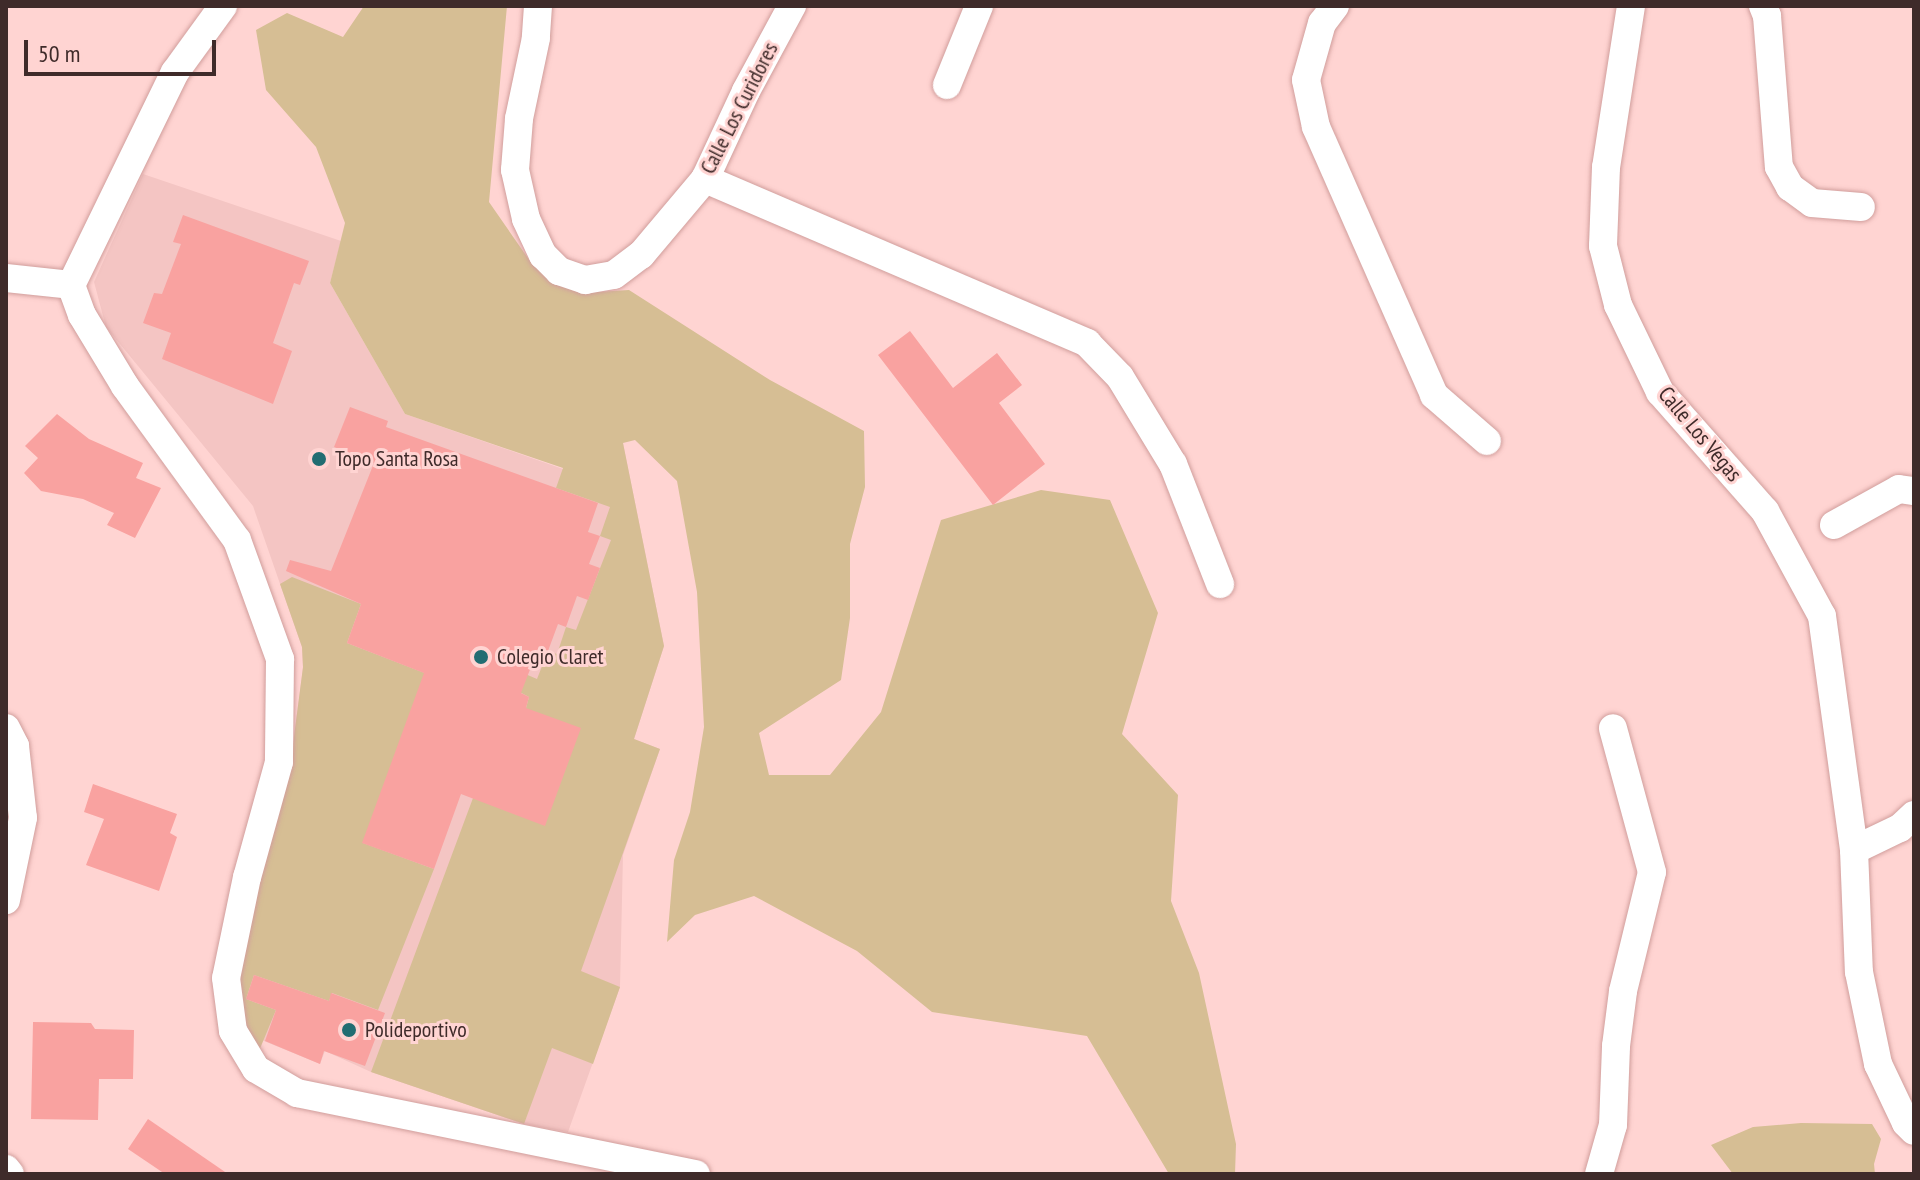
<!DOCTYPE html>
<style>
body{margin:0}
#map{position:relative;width:1920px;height:1180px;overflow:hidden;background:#ffd4d2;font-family:"PT Sans Narrow",sans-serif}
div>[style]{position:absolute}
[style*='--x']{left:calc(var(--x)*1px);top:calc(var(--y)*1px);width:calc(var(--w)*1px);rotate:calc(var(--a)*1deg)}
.built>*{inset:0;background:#f4c5c3}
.green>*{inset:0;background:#d6be94}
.building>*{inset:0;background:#f9a2a0}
.roads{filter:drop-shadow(0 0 2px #d19e9c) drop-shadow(0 0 2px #d19e9c)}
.minor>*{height:28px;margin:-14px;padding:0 14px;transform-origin:14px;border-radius:14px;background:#fff}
.dots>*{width:22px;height:22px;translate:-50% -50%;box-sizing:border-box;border:4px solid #ffd4d2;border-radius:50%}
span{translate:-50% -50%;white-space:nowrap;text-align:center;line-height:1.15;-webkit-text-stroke:6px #ffd4d2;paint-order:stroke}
.street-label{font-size:22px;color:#3f2b2a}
.poi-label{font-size:22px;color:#3f2b2a}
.left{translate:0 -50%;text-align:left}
.frame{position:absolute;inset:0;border:8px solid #3f2b2a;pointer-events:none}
.scale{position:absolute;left:24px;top:40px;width:192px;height:36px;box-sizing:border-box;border:4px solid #3f2b2a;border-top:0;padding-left:10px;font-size:24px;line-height:28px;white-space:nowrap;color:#3f2b2a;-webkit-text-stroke:6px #ffd4d2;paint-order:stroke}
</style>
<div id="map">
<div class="built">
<i style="clip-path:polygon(143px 174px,341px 241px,330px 283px,405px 414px,563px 469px,623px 443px,664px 646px,634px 739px,660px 749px,623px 855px,620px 987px,568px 1132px,524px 1124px,371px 1072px,325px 1051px,320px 1064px,264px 1041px,227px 1004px,292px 752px,303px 668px,302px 647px,253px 506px,106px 327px,94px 282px)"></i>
</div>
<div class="green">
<i style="clip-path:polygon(364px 6px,507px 6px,489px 202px,532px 264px,581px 293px,629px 290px,770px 380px,864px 431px,865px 487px,850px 544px,850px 618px,841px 680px,759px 733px,769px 775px,830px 775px,881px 712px,941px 520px,1041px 490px,1110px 500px,1158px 613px,1122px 734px,1178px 795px,1171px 901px,1199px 973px,1236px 1144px,1235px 1174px,1169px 1174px,1087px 1036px,932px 1012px,857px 951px,754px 896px,695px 915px,667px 942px,674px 860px,690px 812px,704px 727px,697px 592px,677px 481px,635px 440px,623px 443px,664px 646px,634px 739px,660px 749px,581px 971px,620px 987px,593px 1064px,552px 1048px,524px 1124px,371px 1072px,473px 798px,526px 708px,529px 697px,510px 687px,516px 670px,537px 679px,548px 651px,557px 654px,566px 627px,576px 630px,611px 540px,600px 536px,610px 507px,556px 488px,563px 468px,405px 414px,330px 283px,345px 223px,316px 147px,266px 90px,256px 30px,287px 13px,343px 37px)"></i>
<i style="clip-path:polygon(292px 577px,361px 604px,347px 643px,435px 677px,363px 843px,434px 869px,378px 1010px,332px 993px,329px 1001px,254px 975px,246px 999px,276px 1010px,259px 1051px,227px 1004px,292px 752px,303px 667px,302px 647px,280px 584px)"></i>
<i style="clip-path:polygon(1801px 1123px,1872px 1124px,1881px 1139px,1874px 1164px,1875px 1174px,1733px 1174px,1711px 1145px,1753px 1127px)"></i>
</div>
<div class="building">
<i style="clip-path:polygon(183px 215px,309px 261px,300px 285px,294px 283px,273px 343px,292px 351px,273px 404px,162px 359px,171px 333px,143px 323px,154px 293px,162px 294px,181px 244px,173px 242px)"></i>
<i style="clip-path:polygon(910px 331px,953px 388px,997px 353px,1022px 385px,999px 403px,1045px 464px,993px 505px,878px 355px)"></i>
<i style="clip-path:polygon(350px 407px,388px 421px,386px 427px,598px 503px,588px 532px,600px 536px,589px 564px,600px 568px,588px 600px,577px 596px,566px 627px,558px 624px,548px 651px,539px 646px,521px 693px,529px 697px,526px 708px,581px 728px,545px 826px,461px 794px,434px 869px,362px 843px,424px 673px,347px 643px,361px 604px,286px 571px,290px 560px,331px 571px,374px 463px,334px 447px)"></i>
<i style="clip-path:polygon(57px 414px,89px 439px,143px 463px,136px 478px,161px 488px,135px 538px,107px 525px,114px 513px,83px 499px,41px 491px,24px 473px,38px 458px,25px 446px)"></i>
<i style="clip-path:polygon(93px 784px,177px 814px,170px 833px,177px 837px,159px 891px,86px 865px,104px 819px,84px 812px)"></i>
<i style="clip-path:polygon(254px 975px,329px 1001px,331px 993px,385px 1013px,365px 1066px,324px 1051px,320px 1064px,265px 1041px,276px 1010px,246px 999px)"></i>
<i style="clip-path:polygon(33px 1022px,91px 1023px,95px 1029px,134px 1030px,133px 1079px,99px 1079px,98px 1120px,31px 1119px)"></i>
<i style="clip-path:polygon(148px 1119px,228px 1174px,165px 1174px,128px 1149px)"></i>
</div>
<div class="roads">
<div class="minor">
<i style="--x:223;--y:6;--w:82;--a:126"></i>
<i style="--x:175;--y:72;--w:237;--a:116"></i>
<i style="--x:71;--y:285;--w:32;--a:70"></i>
<i style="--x:82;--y:315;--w:83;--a:58.8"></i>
<i style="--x:125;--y:386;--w:190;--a:54"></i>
<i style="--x:237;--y:540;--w:127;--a:70.1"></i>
<i style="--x:280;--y:659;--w:103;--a:90.6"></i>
<i style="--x:279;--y:762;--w:119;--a:105.5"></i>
<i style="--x:247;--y:877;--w:103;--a:101.7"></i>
<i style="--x:226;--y:978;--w:53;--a:82.5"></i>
<i style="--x:233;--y:1031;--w:44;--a:58.8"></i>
<i style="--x:256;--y:1069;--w:48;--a:30.3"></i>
<i style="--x:297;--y:1093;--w:407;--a:11.5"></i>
<i style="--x:538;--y:6;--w:32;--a:94"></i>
<i style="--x:536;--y:38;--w:83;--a:101.9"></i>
<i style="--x:519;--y:119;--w:51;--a:94.5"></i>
<i style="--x:515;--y:170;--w:50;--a:77.3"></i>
<i style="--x:526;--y:219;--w:40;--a:65"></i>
<i style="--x:543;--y:255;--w:23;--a:45"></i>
<i style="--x:559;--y:271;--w:28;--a:19"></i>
<i style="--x:585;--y:280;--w:29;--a:-10"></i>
<i style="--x:614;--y:275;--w:34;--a:-37"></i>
<i style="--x:641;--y:255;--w:99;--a:-49.9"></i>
<i style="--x:705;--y:179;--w:97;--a:-65"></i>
<i style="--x:746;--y:91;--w:97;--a:-61.6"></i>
<i style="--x:1335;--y:6;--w:21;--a:127"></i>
<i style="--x:1322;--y:23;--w:59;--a:105.7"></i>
<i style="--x:1306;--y:80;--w:48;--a:78"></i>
<i style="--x:1316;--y:127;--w:293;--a:66.2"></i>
<i style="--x:1434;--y:395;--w:70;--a:41"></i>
<i style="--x:1631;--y:6;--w:163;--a:98.8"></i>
<i style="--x:1606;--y:167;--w:79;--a:92.2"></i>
<i style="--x:1603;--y:246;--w:61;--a:75.7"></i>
<i style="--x:1618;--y:305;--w:97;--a:64.2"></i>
<i style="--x:1660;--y:392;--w:159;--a:48.6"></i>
<i style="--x:1765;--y:511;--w:119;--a:61.5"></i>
<i style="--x:1822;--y:616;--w:236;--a:82.2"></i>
<i style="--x:1854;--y:850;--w:122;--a:87.7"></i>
<i style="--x:1859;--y:972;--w:94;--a:78.3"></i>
<i style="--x:1878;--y:1064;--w:65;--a:64.6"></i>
<i style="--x:1906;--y:1123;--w:11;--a:45"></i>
<i style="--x:1763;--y:6;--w:11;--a:68"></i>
<i style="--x:1767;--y:16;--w:151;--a:85.5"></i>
<i style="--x:1779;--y:167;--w:23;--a:61"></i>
<i style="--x:1790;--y:187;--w:27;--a:36"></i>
<i style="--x:1812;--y:203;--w:49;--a:4.7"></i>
<i style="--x:947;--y:85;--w:85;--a:-67.9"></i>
<i style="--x:705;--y:179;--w:416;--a:23.2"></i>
<i style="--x:1087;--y:343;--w:47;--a:45.9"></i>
<i style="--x:1120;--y:377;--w:102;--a:58.7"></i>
<i style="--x:1173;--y:464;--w:129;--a:68.6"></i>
<i style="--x:6;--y:278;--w:65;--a:6.1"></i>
<i style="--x:1834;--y:525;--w:74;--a:-29"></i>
<i style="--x:1899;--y:489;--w:15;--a:8"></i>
<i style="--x:6;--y:728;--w:20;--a:63"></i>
<i style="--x:15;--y:746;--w:72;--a:83.7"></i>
<i style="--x:23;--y:818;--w:84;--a:101.7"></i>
<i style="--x:1854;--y:850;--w:51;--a:-25.6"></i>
<i style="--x:1900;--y:828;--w:19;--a:-43"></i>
<i style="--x:6;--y:1169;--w:6;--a:51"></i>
<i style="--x:1599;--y:1174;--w:51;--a:-74.1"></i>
<i style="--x:1613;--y:1125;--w:79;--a:-87.8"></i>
<i style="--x:1616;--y:1046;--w:55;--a:-82.7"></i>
<i style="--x:1623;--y:991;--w:122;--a:-76.3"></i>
<i style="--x:1652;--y:872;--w:149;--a:-105.2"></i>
</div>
</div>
<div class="dots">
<i style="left:319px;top:459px;background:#226d72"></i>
<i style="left:481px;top:657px;background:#226d72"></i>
<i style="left:349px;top:1030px;background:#226d72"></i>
</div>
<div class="street-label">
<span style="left:739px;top:108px;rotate:-63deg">Calle Los Curidores</span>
<span style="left:1700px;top:434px;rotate:50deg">Calle Los Vegas</span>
</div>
<div class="poi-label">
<span class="left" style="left:335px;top:459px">Topo Santa Rosa</span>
<span class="left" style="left:497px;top:657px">Colegio Claret</span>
<span class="left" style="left:365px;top:1030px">Polideportivo</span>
</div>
<div class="frame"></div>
<div class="scale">50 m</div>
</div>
